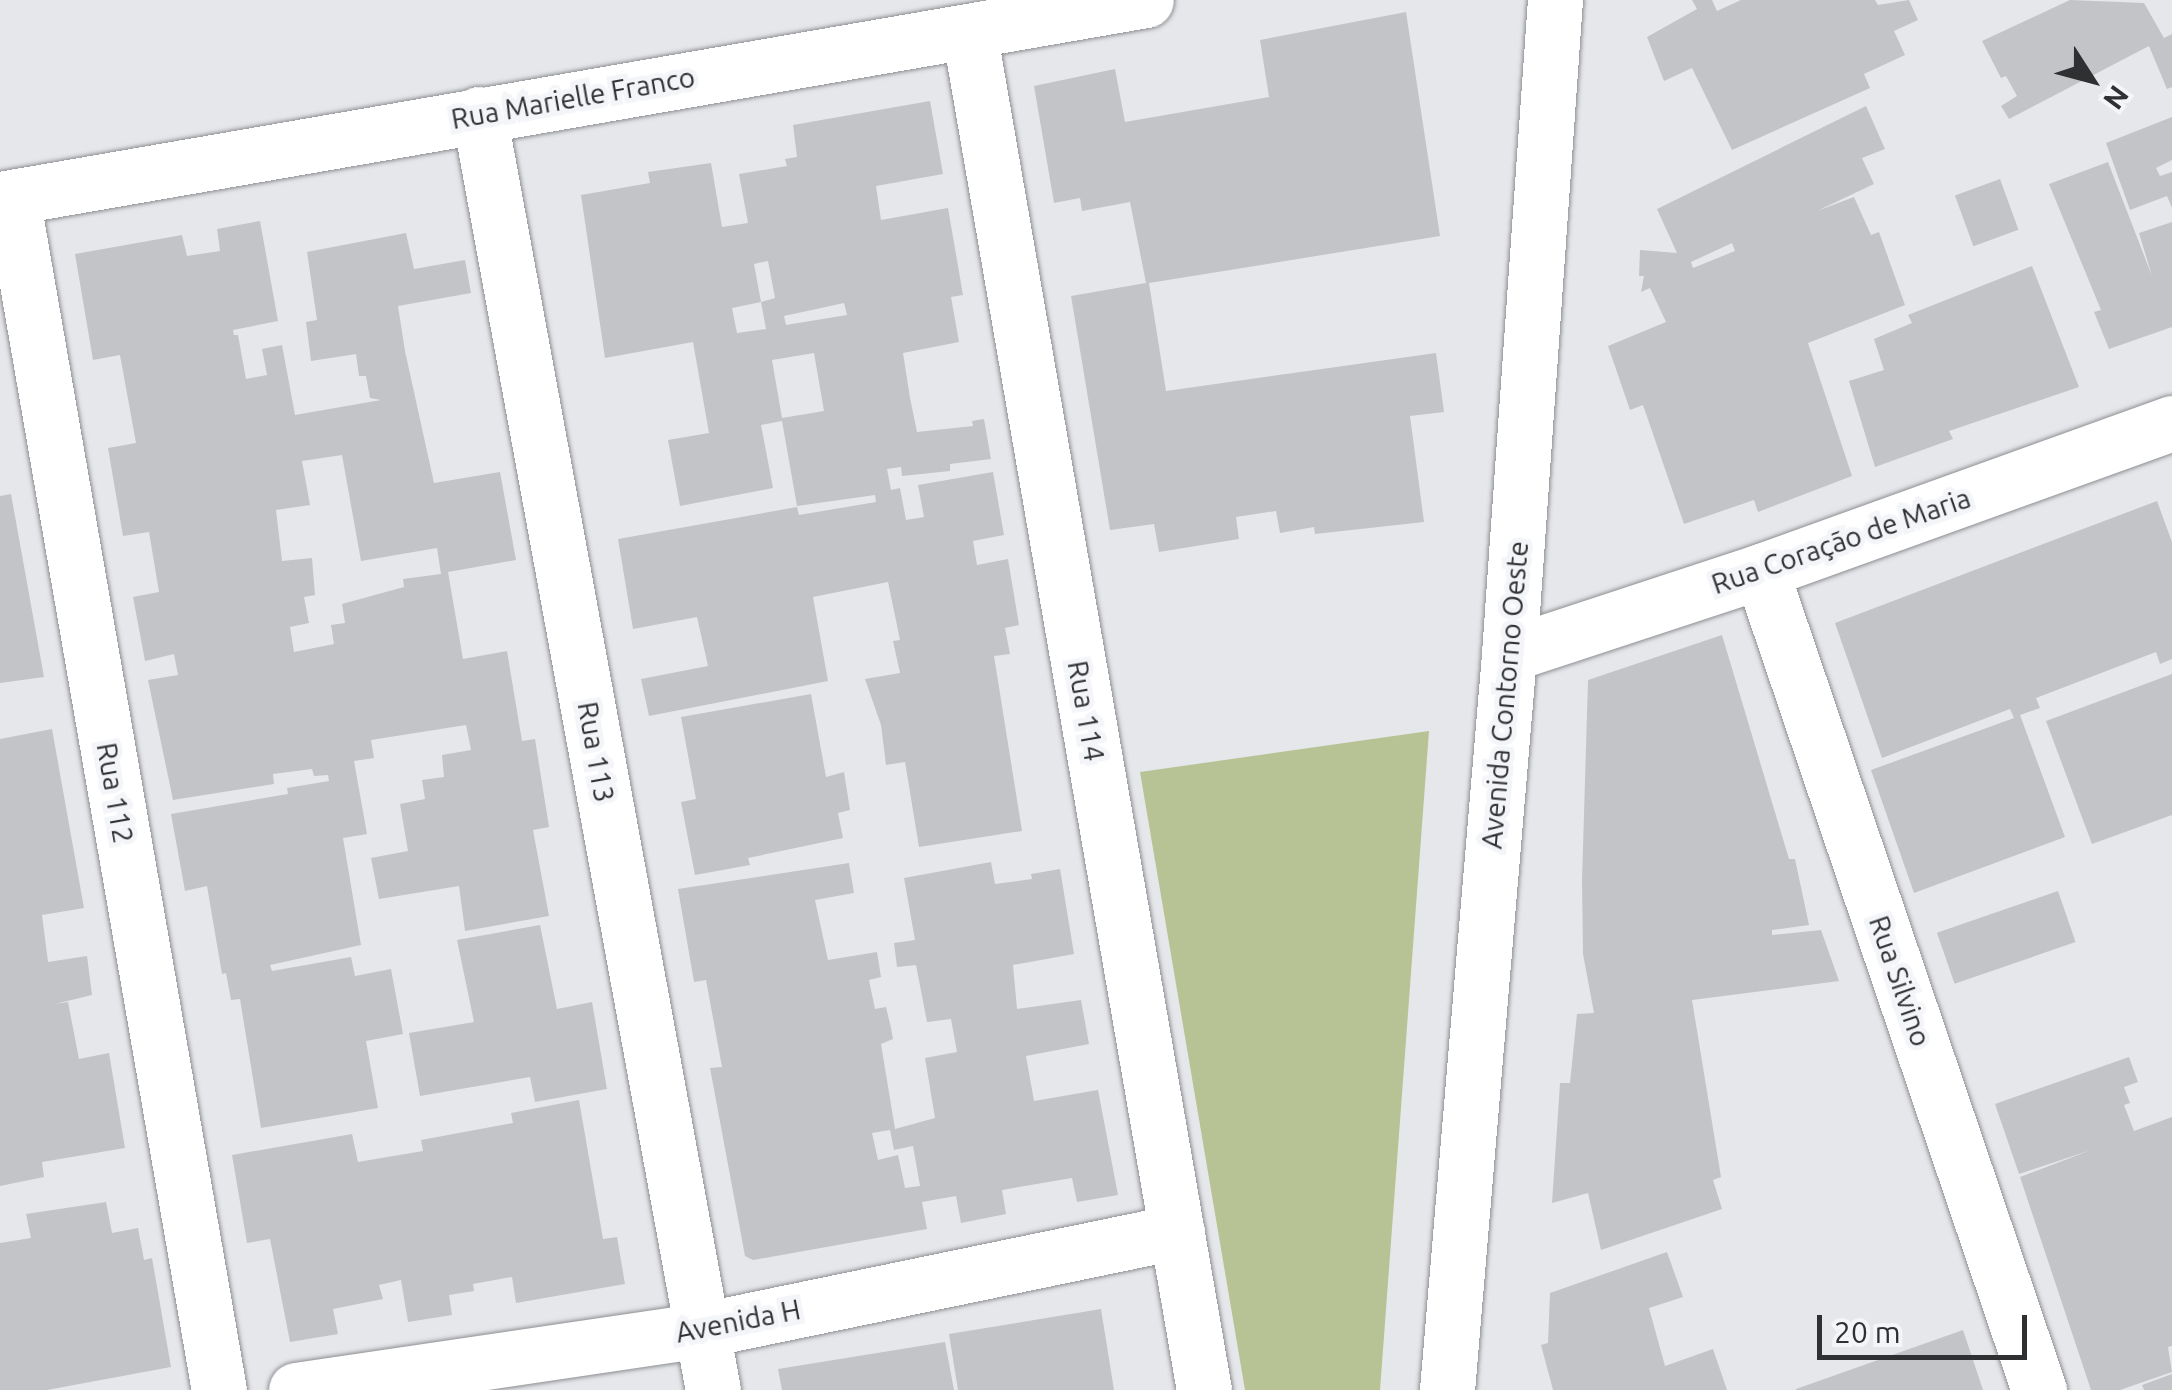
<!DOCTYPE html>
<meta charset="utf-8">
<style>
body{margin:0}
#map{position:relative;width:2172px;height:1390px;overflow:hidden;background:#e6e7eb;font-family:Ubuntu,sans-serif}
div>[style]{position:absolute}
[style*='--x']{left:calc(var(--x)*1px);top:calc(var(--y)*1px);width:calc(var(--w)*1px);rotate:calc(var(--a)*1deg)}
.green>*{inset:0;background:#b7c394}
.building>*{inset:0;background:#c3c4c7;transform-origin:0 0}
.roads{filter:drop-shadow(0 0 2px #8d8f92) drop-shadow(0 0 2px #8d8f92)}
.minor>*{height:55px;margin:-27.5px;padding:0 27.5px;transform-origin:27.5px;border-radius:27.5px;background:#fff}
span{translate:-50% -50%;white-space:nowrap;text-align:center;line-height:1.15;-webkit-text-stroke:10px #f3f5f8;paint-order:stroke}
.street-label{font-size:28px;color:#2f3031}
.north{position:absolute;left:2042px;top:30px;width:100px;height:100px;-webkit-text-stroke:8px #f3f5f8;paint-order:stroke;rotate:126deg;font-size:28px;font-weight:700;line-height:40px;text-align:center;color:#2f3031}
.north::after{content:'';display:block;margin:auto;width:35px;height:45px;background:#2f3031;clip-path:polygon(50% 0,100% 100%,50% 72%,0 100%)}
.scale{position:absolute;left:1817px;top:1315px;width:210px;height:45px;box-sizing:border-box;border:5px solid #2f3031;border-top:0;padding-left:12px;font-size:30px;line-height:35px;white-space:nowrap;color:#2f3031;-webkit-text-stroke:8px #f3f5f8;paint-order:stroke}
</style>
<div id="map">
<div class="green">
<i style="clip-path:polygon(1429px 731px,1380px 1390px,1245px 1390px,1140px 772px)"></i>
</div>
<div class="building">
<i style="clip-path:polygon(1692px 0,1712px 0,1717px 11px,1741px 0,1875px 0,1878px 5px,1909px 0,1918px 20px,1894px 31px,1905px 55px,1864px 74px,1870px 88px,1732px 150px,1692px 68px,1664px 81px,1647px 37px,1697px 9px)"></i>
<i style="clip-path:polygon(2070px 0,2144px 3px,2164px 38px,2172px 34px,2172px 87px,2167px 89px,2149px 46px,2009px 119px,2001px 106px,2017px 96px,2006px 76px,2001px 78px,1982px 41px)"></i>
<i style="clip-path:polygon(1406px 12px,1440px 236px,1149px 283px,1166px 391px,1436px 353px,1444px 412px,1410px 416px,1424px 522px,1315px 534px,1314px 527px,1280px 533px,1276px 511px,1236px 517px,1239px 539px,1159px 552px,1154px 524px,1110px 530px,1071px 296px,1146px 283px,1130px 202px,1082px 211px,1080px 198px,1054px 203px,1034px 86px,1115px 69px,1125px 122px,1269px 97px,1260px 40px)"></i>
<i style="clip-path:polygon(evenodd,930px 101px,943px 174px,876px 186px,881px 220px,948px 208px,963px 295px,951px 297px,959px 342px,903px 353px,910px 398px,917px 432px,973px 426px,972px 421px,984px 419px,991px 459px,950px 464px,950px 471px,902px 476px,901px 467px,887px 469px,891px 490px,900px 488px,906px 520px,924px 517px,918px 485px,993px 472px,1004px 535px,973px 541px,977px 565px,1008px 559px,1019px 625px,1005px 628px,1010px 654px,994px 656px,1022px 831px,919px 847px,905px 762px,886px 765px,881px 725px,865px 679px,900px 673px,893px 641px,900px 640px,888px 582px,813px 597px,828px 681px,649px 716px,641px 679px,708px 666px,697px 617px,633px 629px,618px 539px,797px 507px,799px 515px,876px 502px,875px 495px,797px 506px,782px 421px,761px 425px,773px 488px,680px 506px,668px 440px,709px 433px,693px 342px,605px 358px,581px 195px,650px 183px,648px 172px,711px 163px,722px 227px,748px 223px,739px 174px,787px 166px,785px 159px,797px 157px,793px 125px,930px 101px,768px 261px,775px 298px,761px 302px,766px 329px,737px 333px,732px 308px,761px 302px,754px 264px,768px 261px,930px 101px,844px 303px,847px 315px,786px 325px,784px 316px,844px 303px,930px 101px,814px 353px,824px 411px,782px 418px,772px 360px,814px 353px)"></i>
<i style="clip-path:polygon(evenodd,1866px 106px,1885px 149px,1862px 158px,1874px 184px,1817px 211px,1854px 197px,1871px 235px,1879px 232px,1905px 305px,1808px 343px,1852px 476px,1758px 512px,1754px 500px,1684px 524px,1643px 405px,1630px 410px,1608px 346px,1666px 322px,1650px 288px,1641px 292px,1644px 276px,1639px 276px,1640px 250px,1677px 253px,1657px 209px,1866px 106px,1732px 243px,1735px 251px,1693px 268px,1691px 262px,1732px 243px)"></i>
<i style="clip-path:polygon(2172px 117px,2172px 160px,2156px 168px,2160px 176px,2172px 172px,2172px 208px,2167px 196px,2130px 210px,2106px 143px)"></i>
<i style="clip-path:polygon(2108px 162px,2152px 276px,2139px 233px,2172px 222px,2172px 327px,2109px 349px,2094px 312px,2101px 310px,2049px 184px)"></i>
<i style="left:2000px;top:179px;width:54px;height:48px;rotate:70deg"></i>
<i style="clip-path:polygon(evenodd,260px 221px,278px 321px,233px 330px,234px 335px,238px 335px,246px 379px,267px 375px,262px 349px,282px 345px,295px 415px,381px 400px,370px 398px,366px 376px,359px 376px,356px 354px,311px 361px,306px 322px,317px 320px,307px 252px,406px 233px,414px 269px,465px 260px,471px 293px,398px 306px,405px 351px,434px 483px,500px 472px,516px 560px,448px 572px,463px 659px,507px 651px,522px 741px,535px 739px,549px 827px,533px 830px,549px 916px,465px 931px,459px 886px,379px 899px,371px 858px,408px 851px,400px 804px,425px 799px,422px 780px,444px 777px,442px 755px,471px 750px,466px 725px,371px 740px,374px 758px,354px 761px,367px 834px,343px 838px,361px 945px,270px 965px,272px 971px,351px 957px,355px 976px,391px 969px,403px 1034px,366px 1041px,378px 1108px,261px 1128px,240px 999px,231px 1000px,226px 973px,222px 974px,207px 886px,185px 891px,171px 814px,288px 794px,287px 788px,329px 781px,328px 775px,314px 776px,312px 769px,273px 774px,274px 784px,173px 800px,148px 680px,178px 675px,174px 654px,145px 661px,133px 597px,159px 592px,149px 532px,123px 536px,108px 448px,136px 443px,120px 355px,93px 360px,75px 254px,182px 235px,187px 256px,220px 251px,217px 229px,260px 221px,342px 455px,361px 561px,437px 548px,441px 574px,403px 579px,404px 587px,342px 604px,345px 623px,331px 625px,334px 644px,294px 652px,290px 627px,309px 623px,304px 597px,315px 595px,312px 558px,282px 561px,276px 510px,310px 505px,302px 461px,342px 455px)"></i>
<i style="clip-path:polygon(2032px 266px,2079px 387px,1949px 431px,1953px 439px,1875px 467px,1849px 381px,1884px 370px,1874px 339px,1912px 323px,1908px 315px)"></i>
<i style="clip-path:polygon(11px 494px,44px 677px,0 683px,0 496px)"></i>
<i style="clip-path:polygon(2157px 501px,2172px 542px,2172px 659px,2160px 664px,2156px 652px,2036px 698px,2040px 708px,2020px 715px,2065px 837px,1914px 893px,1871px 770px,2014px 718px,2010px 709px,1882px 758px,1835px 623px)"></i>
<i style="clip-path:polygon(1722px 635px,1789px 859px,1795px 859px,1809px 925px,1772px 930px,1772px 935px,1821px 930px,1839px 981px,1692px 1000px,1721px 1177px,1713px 1180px,1722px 1209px,1601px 1250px,1588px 1193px,1552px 1203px,1560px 1083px,1570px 1083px,1577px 1014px,1594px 1013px,1583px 954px,1582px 881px,1588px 680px)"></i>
<i style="clip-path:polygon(2172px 674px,2172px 815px,2092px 844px,2046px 721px)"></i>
<i style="clip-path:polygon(811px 694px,826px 777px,844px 772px,850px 810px,838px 813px,843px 838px,748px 858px,750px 865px,695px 875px,681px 802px,696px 799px,681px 717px)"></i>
<i style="clip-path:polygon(52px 729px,84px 908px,42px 915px,48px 962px,87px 956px,92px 995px,55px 1004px,68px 1002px,79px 1059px,109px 1053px,125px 1148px,42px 1162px,44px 1177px,0 1186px,0 739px)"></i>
<i style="clip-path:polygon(evenodd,991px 862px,995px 884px,1032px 879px,1031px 874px,1060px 869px,1074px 954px,1013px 965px,1017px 1009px,1081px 1000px,1089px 1044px,1026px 1056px,1034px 1101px,1098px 1090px,1118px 1195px,1077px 1202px,1072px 1178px,1002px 1190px,1006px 1214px,961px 1223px,956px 1196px,922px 1202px,927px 1229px,753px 1260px,745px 1256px,710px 1068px,722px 1067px,706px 980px,694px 982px,678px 889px,849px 863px,854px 893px,815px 900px,828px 960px,877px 952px,881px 977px,869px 980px,875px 1009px,886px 1007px,891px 1028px,893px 1039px,881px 1044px,895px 1129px,935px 1118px,925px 1058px,957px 1052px,951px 1019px,927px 1022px,916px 965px,897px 967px,894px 943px,915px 940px,904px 878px,991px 862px,890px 1130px,894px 1150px,913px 1146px,920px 1186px,905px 1188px,898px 1155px,878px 1160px,872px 1133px,890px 1130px)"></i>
<i style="left:2058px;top:891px;width:54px;height:128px;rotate:71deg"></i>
<i style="clip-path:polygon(540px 925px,557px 1009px,592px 1002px,607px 1089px,535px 1102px,530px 1077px,420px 1096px,409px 1033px,474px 1022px,457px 940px)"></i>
<i style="clip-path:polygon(2129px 1057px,2138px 1082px,2124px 1087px,2130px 1103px,2124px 1105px,2134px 1131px,2172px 1117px,2172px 1346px,2168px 1347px,2172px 1372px,2120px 1390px,2091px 1390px,2020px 1177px,2091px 1150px,2019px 1174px,1995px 1104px)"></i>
<i style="clip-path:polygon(579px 1100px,603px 1239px,617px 1237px,625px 1284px,516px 1303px,512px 1277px,473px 1284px,474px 1291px,449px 1295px,452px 1315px,408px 1322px,401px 1280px,379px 1285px,383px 1299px,333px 1309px,338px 1334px,290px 1342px,270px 1239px,247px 1243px,232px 1155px,352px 1134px,358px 1162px,423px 1151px,421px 1140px,513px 1123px,511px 1113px)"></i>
<i style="clip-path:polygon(106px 1202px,112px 1233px,138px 1228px,144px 1260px,152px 1258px,171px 1367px,47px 1390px,0 1390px,0 1243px,31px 1238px,26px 1214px)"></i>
<i style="clip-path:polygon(1667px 1252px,1683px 1297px,1649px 1308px,1665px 1366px,1713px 1349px,1727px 1390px,1553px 1390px,1541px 1345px,1548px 1343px,1550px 1293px)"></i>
<i style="clip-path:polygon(1101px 1309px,1114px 1390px,958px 1390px,949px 1334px)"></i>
<i style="clip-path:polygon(1963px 1330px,1983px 1390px,1796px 1390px,1796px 1389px)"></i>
<i style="clip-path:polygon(945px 1342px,954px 1390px,782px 1390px,778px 1369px)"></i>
<i style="clip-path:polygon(2172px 1374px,2172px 1390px,2144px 1390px,2142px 1385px)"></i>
</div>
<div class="roads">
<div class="minor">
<i style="--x:969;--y:31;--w:1379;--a:80.19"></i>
<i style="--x:479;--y:114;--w:1297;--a:79.61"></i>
<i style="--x:12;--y:197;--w:1211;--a:80.16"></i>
<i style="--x:0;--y:199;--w:1163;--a:-9.85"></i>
<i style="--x:1761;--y:571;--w:865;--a:71.25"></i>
<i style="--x:1509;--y:654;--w:265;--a:-18.2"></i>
<i style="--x:1761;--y:571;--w:437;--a:-19.8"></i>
<i style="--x:296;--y:1390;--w:410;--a:-8.4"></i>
<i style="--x:702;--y:1330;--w:485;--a:-11.7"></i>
<i style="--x:1447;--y:1390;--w:739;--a:-85.18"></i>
<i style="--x:1509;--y:654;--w:656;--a:-85.98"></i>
</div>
</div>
<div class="street-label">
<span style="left:573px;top:98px;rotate:-10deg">Rua Marielle Franco</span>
<span style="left:1841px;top:541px;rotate:-19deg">Rua Coração de Maria</span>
<span style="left:1505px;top:695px;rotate:-85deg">Avenida Contorno Oeste</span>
<span style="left:1086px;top:711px;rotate:80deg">Rua 114</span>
<span style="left:596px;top:752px;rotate:80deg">Rua 113</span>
<span style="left:115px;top:793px;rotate:80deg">Rua 112</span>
<span style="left:1900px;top:981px;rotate:71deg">Rua Silvino</span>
<span style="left:738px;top:1321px;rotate:-11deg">Avenida H</span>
</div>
<div class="north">N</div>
<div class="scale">20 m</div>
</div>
